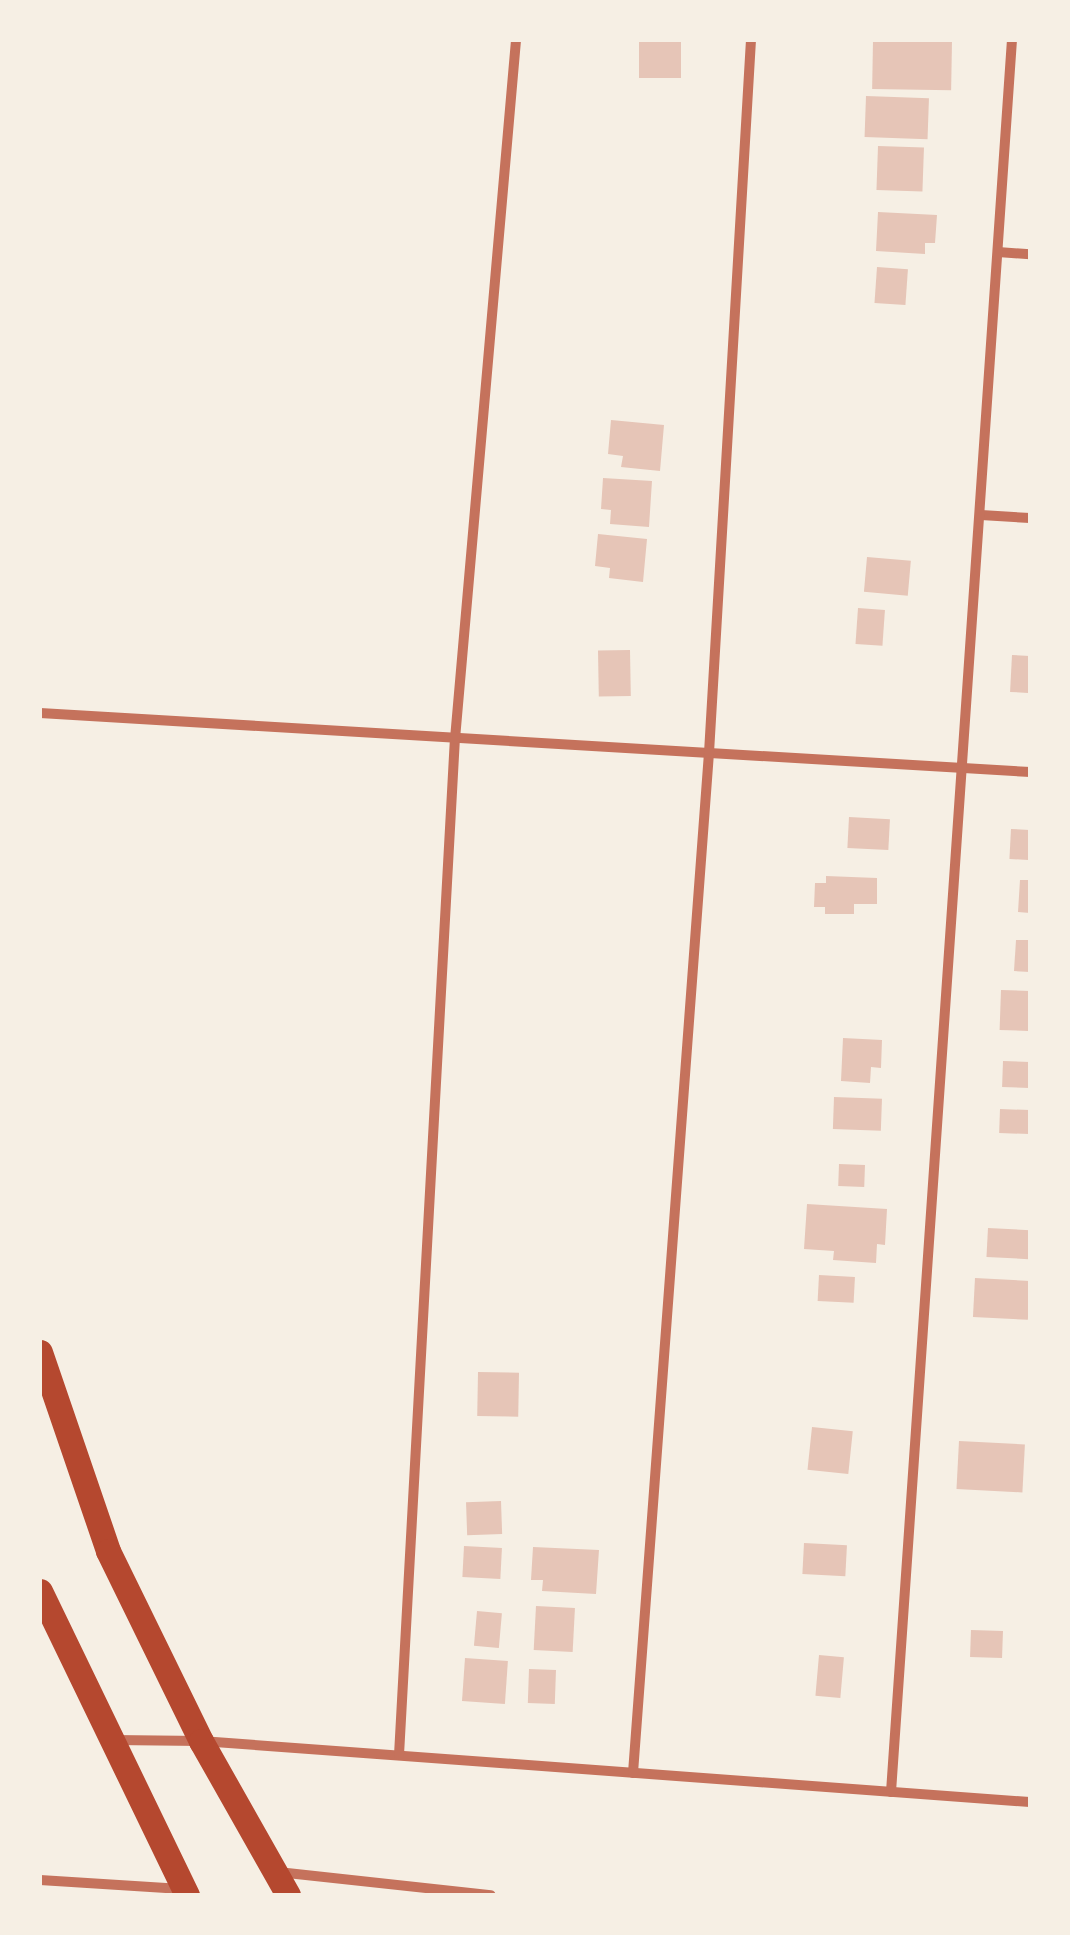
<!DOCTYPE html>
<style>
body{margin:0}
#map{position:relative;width:1070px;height:1935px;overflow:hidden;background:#f6efe4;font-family:"PT Sans",sans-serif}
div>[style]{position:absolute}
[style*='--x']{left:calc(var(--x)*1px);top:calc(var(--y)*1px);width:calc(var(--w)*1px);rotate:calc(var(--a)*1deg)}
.building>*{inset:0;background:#e6c5b7;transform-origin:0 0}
.minor>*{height:10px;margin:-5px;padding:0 5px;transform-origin:5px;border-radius:5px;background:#c5725c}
.primary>*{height:25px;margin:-12.5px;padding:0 12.5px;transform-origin:12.5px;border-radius:12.5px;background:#b5482f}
span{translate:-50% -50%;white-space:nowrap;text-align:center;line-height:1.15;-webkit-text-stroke:9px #f6efe4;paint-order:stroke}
.frame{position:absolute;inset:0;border:42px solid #f6efe4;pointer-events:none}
</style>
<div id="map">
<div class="building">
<i style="left:639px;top:40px;width:42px;height:38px"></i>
<i style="left:873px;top:40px;width:79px;height:49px;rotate:1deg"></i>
<i style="left:866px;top:96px;width:63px;height:41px;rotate:2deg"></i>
<i style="left:878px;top:146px;width:46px;height:44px;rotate:2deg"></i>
<i style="clip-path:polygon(878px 212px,937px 215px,935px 243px,925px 243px,925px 254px,876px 251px)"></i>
<i style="left:877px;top:267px;width:31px;height:36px;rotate:4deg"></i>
<i style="clip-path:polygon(611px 420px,664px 425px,660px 471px,621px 467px,623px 456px,608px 454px)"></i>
<i style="clip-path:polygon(603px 478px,652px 481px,649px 527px,610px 524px,611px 510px,601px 509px)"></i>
<i style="clip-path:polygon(598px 534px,647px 539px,643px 582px,609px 578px,610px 568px,595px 566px)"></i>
<i style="left:867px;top:557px;width:44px;height:35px;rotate:5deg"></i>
<i style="left:858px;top:608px;width:27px;height:36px;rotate:4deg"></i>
<i style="left:630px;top:650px;width:46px;height:32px;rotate:89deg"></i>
<i style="left:1012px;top:655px;width:18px;height:37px;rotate:3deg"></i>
<i style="left:849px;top:817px;width:41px;height:31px;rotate:3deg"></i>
<i style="left:1011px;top:829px;width:19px;height:30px;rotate:3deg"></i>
<i style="clip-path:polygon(826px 876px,877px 878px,877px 904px,854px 904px,854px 914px,825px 914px,825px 907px,814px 907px,815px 883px,826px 883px)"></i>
<i style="clip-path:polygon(1020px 880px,1030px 880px,1030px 913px,1018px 912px)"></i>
<i style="clip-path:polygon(1016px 940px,1030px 940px,1030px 972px,1014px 971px)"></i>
<i style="left:1001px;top:990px;width:29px;height:40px;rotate:2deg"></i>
<i style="clip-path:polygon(843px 1038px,882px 1040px,881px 1068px,871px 1067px,870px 1083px,841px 1081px)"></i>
<i style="left:1003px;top:1061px;width:27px;height:26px;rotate:2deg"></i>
<i style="left:834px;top:1097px;width:48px;height:32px;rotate:2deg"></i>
<i style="left:1000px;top:1109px;width:30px;height:24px;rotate:2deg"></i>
<i style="left:839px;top:1164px;width:26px;height:22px;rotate:2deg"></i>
<i style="clip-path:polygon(807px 1204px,887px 1209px,885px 1245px,877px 1244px,876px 1263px,833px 1260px,834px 1251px,804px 1249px)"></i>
<i style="left:988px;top:1228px;width:42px;height:29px;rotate:3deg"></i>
<i style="left:819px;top:1275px;width:36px;height:26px;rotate:3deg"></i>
<i style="left:975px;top:1278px;width:55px;height:39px;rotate:3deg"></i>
<i style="left:478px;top:1372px;width:41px;height:44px;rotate:1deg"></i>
<i style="left:812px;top:1427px;width:41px;height:43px;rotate:6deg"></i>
<i style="left:959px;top:1441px;width:66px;height:48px;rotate:3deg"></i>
<i style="left:501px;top:1501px;width:33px;height:35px;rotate:88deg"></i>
<i style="left:804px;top:1543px;width:43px;height:31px;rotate:3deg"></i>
<i style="left:464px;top:1546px;width:38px;height:31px;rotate:3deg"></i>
<i style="clip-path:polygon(533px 1547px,599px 1550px,596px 1594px,542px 1591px,543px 1580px,531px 1580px)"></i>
<i style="left:536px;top:1606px;width:39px;height:44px;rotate:3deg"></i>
<i style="left:477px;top:1611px;width:25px;height:35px;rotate:5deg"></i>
<i style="left:971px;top:1630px;width:32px;height:27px;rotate:2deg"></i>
<i style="left:819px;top:1655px;width:25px;height:41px;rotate:5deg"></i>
<i style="left:465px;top:1658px;width:43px;height:43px;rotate:4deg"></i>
<i style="left:529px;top:1669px;width:27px;height:34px;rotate:2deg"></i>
</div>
<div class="minor">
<i style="--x:998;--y:252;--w:32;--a:4"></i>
<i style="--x:981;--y:515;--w:49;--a:3.5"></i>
<i style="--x:40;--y:713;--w:992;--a:3.41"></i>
<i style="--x:114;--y:1740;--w:87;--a:0.7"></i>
<i style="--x:201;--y:1741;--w:831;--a:4.21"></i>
<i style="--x:399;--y:1755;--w:1018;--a:-86.85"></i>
<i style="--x:455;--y:739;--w:702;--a:-85.01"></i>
<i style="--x:633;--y:1773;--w:1023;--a:-85.74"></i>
<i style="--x:709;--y:753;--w:714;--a:-86.63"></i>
<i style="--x:891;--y:1792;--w:1756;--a:-86.05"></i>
<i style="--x:278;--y:1872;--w:214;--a:6.2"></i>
<i style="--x:40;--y:1880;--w:142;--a:3.6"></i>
</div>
<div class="primary">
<i style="--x:40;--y:1352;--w:210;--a:71.1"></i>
<i style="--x:108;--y:1551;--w:212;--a:63.9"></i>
<i style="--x:201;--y:1741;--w:177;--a:60.5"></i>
<i style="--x:40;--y:1591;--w:338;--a:64.2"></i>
</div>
<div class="frame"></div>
</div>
